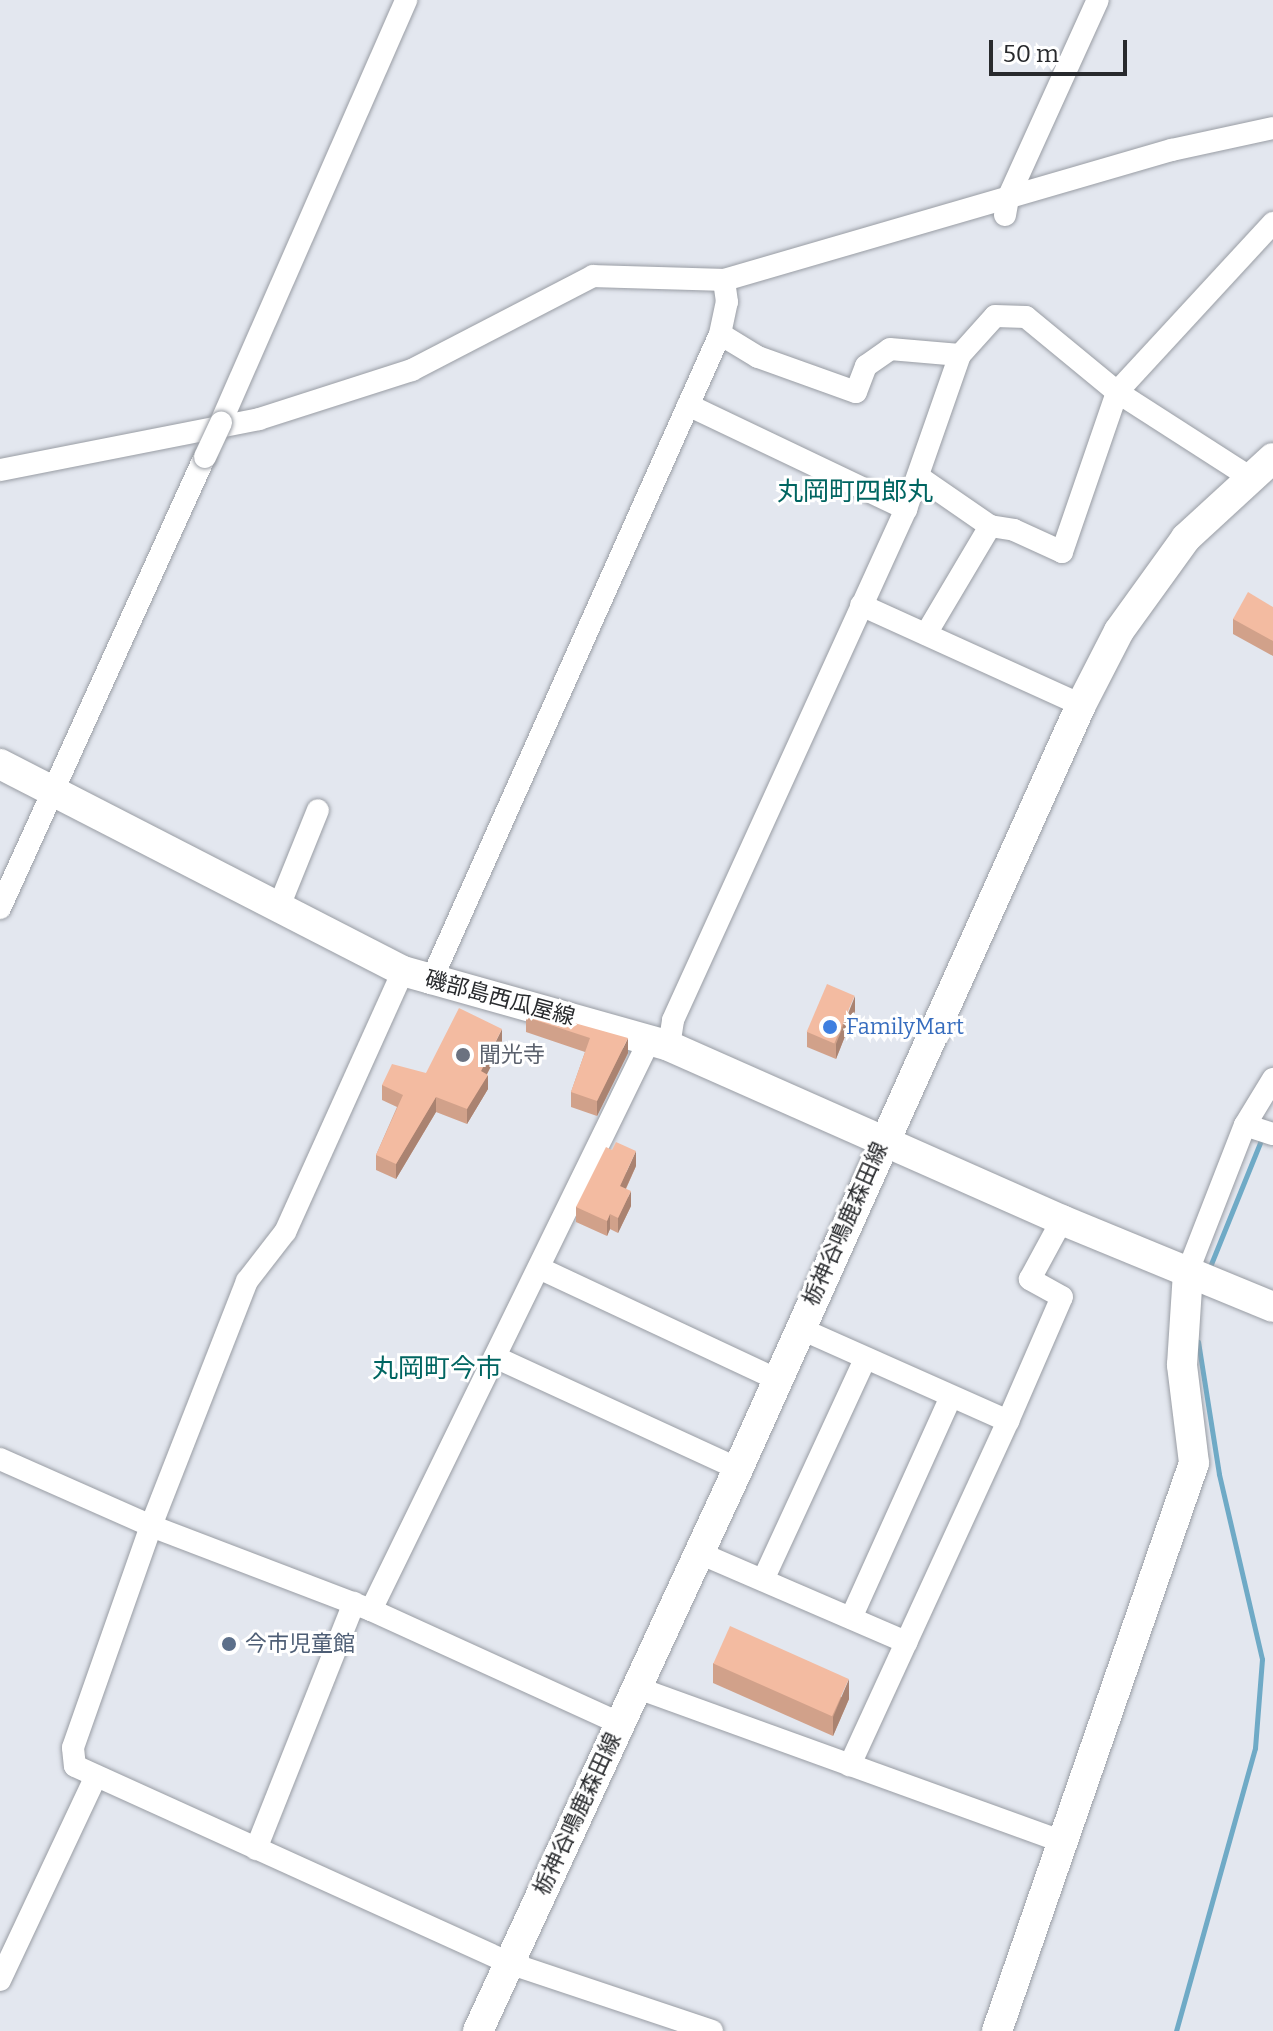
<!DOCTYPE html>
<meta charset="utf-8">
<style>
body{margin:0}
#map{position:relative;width:1273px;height:2031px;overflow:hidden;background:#e3e7ef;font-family:Bitter,"Noto Sans JP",serif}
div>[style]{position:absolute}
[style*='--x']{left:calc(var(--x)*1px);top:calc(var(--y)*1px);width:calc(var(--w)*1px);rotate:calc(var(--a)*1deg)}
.stream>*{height:5px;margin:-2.5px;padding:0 2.5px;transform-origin:2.5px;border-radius:2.5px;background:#6faac6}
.roads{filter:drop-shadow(0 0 2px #999da4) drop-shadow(0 0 2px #999da4)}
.street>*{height:22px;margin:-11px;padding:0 11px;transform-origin:11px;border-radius:11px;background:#fff}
.secondary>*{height:30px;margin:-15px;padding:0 15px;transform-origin:15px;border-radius:15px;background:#fff}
.bridges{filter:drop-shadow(0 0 2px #999da4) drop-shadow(0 0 2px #999da4)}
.street-bridge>*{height:22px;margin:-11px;padding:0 11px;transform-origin:11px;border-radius:11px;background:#fff}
.wall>*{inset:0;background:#d1a18a}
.shaded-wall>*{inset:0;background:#aa8371}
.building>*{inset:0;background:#f3bba1;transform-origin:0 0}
.dots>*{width:22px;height:22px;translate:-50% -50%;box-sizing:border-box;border:4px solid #fff;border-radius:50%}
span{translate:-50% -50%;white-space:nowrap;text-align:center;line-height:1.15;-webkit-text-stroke:6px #fff;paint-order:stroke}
.street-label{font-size:22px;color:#282a2d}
.shop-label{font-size:22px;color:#366cbe}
.left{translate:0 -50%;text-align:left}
.worship-label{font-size:22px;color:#5b616d}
.service-label{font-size:22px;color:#4e5e75}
.quarter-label{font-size:26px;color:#006561}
.scale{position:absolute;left:989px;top:40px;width:138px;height:36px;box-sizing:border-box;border:4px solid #282a2d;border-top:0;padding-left:10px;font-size:24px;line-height:28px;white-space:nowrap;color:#282a2d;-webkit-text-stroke:6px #fff;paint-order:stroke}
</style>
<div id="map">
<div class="stream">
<i style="--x:1209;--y:1269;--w:141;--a:-68"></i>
<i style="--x:1176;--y:2031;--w:294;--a:-74.4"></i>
<i style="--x:1255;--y:1748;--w:89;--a:-85.5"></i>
<i style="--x:1262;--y:1659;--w:190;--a:-103.1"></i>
<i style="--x:1219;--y:1474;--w:134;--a:-99"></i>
</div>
<div class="roads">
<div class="street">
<i style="--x:1005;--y:215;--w:17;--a:-80"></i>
<i style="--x:1008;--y:198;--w:217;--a:-65.6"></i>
<i style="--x:720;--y:334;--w:44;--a:31.2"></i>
<i style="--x:758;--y:357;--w:104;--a:19.7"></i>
<i style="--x:856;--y:392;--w:28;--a:-69"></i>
<i style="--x:866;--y:366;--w:29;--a:-35"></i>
<i style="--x:890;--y:349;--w:70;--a:4.9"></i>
<i style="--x:688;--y:405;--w:242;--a:25.5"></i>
<i style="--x:221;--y:422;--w:461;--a:-66.3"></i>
<i style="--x:0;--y:470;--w:264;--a:-11.1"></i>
<i style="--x:259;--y:419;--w:161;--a:-17.8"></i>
<i style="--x:412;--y:370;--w:204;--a:-27.4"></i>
<i style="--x:593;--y:276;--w:131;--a:1.7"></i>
<i style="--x:724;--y:280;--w:466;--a:-16.2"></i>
<i style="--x:1172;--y:150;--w:103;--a:-12.3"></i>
<i style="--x:919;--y:477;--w:86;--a:34.6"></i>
<i style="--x:990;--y:526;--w:24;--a:9"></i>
<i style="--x:1014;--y:530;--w:53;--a:24.6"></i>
<i style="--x:1062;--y:552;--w:169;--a:-71"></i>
<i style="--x:1117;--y:392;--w:230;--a:-47.3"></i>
<i style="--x:861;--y:605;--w:242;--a:24.4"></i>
<i style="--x:926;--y:634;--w:126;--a:-59.3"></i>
<i style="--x:280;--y:904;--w:101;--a:-68"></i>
<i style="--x:0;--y:908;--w:495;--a:-65.6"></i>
<i style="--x:403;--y:971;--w:286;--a:114.3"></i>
<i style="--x:285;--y:1232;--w:62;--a:127.8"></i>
<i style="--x:247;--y:1281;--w:263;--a:111.4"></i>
<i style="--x:151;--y:1526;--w:235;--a:109.4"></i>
<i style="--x:73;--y:1748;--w:18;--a:84"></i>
<i style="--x:75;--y:1766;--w:477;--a:24.4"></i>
<i style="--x:509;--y:1963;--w:214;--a:18.5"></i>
<i style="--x:430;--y:983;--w:711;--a:-65.92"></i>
<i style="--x:720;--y:334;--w:33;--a:-78"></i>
<i style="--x:727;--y:302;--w:22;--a:-98"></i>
<i style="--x:669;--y:1046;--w:26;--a:-81"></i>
<i style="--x:673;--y:1020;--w:562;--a:-65.49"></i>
<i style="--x:906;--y:509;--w:163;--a:-70.7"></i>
<i style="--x:960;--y:355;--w:52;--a:-48.1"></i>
<i style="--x:995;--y:316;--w:31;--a:2"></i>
<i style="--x:1026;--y:317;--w:118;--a:39.5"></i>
<i style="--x:1117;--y:392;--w:156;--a:32.7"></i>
<i style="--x:1245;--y:1125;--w:29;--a:18"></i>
<i style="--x:539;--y:1268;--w:262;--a:25.1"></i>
<i style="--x:1188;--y:1271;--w:157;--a:-68.7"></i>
<i style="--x:1245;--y:1125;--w:54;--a:-58.7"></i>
<i style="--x:799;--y:1328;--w:229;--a:24"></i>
<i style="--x:1008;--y:1421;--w:379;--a:114.7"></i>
<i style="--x:495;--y:1357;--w:268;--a:24.7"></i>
<i style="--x:1008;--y:1421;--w:135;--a:-66.5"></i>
<i style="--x:1062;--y:1297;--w:37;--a:-151"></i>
<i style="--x:1030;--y:1279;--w:67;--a:-61.5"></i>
<i style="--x:0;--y:1459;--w:165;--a:23.9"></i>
<i style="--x:151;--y:1526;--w:235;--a:20.9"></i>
<i style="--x:371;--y:1610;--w:273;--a:24.5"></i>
<i style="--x:697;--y:1552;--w:228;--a:23.3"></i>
<i style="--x:763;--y:1580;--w:243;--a:-65.2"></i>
<i style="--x:371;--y:1610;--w:636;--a:-63.96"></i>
<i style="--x:851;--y:1618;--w:243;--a:-65.7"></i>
<i style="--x:635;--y:1687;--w:458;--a:19.9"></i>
<i style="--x:256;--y:1849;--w:265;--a:-68.3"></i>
<i style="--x:0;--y:1980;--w:223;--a:-64.8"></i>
</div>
<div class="secondary">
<i style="--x:0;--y:764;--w:453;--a:27.2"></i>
<i style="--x:403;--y:971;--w:276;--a:15.7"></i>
<i style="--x:669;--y:1046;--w:430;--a:23.9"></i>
<i style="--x:1062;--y:1220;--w:228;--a:22.4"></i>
<i style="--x:478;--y:2031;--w:619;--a:-65.17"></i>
<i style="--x:738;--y:1469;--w:837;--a:-65.82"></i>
<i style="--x:1081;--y:705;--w:83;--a:-62.8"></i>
<i style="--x:1119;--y:631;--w:115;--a:-54.2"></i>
<i style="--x:1186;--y:538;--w:118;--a:-42.6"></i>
<i style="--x:997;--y:2031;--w:601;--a:-70.87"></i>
<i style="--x:1194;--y:1463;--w:99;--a:-97"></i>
<i style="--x:1182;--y:1365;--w:94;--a:-86.3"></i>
</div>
</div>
<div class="bridges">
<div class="street-bridge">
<i style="--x:205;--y:457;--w:38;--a:-65"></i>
</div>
</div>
<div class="wall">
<i style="clip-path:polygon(1273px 607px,1273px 656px,1233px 634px,1233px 619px)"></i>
<i style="clip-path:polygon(528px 1010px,628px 1053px,597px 1116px,571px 1107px,571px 1092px,585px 1052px,526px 1032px,526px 1017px)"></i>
<i style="clip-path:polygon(855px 1011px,836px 1059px,807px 1047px,807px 1032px)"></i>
<i style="clip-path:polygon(502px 1044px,487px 1074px,488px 1089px,467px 1124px,436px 1112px,396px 1179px,376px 1170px,376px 1155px,397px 1107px,382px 1100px,382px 1085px,426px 1073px)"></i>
<i style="clip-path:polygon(636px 1166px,626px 1189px,631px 1206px,618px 1233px,610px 1229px,607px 1236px,576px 1222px,576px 1207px)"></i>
<i style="clip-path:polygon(713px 1663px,849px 1699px,833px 1736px,713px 1683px)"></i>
</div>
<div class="shaded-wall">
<i style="clip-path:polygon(855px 996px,855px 1011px,836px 1059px,836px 1044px)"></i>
<i style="clip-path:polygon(502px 1029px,502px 1044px,483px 1082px,488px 1075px,488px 1089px,467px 1124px,467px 1109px,481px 1071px)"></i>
<i style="clip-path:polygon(628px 1038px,628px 1053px,597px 1116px,597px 1101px)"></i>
<i style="clip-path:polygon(436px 1097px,436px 1112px,396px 1179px,396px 1164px)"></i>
<i style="clip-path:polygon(636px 1151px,636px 1166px,620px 1201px,620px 1186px)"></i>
<i style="clip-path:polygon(631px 1191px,631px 1206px,618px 1233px,618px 1218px)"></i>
<i style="clip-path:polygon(610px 1214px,610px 1229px,607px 1236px,607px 1221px)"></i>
<i style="clip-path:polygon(849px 1679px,849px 1699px,833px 1736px,833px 1717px)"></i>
</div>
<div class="building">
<i style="clip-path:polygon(1248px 592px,1273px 607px,1273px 641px,1233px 619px)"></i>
<i style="left:827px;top:984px;width:30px;height:52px;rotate:23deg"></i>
<i style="clip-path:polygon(459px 1008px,502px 1029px,481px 1071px,488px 1075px,467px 1109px,436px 1097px,396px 1164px,376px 1155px,403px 1095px,382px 1085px,392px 1064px,426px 1073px)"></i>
<i style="clip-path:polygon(528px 1010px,628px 1038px,597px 1101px,571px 1092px,590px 1038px,526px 1017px)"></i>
<i style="clip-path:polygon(616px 1142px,636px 1151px,620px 1186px,631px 1191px,618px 1218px,610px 1214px,607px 1221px,576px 1207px,606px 1147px,612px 1150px)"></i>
<i style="left:730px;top:1626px;width:130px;height:41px;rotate:24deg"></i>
</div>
<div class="dots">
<i style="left:830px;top:1027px;background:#3f7fe0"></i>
<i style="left:463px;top:1055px;background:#6b7280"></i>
<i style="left:229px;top:1644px;background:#5c6f8a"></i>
</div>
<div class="street-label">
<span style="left:500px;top:998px;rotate:15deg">磯部島西瓜屋線</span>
<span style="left:845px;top:1224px;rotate:-66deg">栃神谷鳴鹿森田線</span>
<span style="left:577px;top:1814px;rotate:-65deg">栃神谷鳴鹿森田線</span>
</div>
<div class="shop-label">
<span class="left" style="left:846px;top:1027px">FamilyMart</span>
</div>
<div class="worship-label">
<span class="left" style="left:479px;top:1055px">聞光寺</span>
</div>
<div class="service-label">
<span class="left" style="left:245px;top:1644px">今市児童館</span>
</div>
<div class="quarter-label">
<span style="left:855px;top:492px">丸岡町四郎丸</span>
<span style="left:437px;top:1369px">丸岡町今市</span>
</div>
<div class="scale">50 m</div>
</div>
